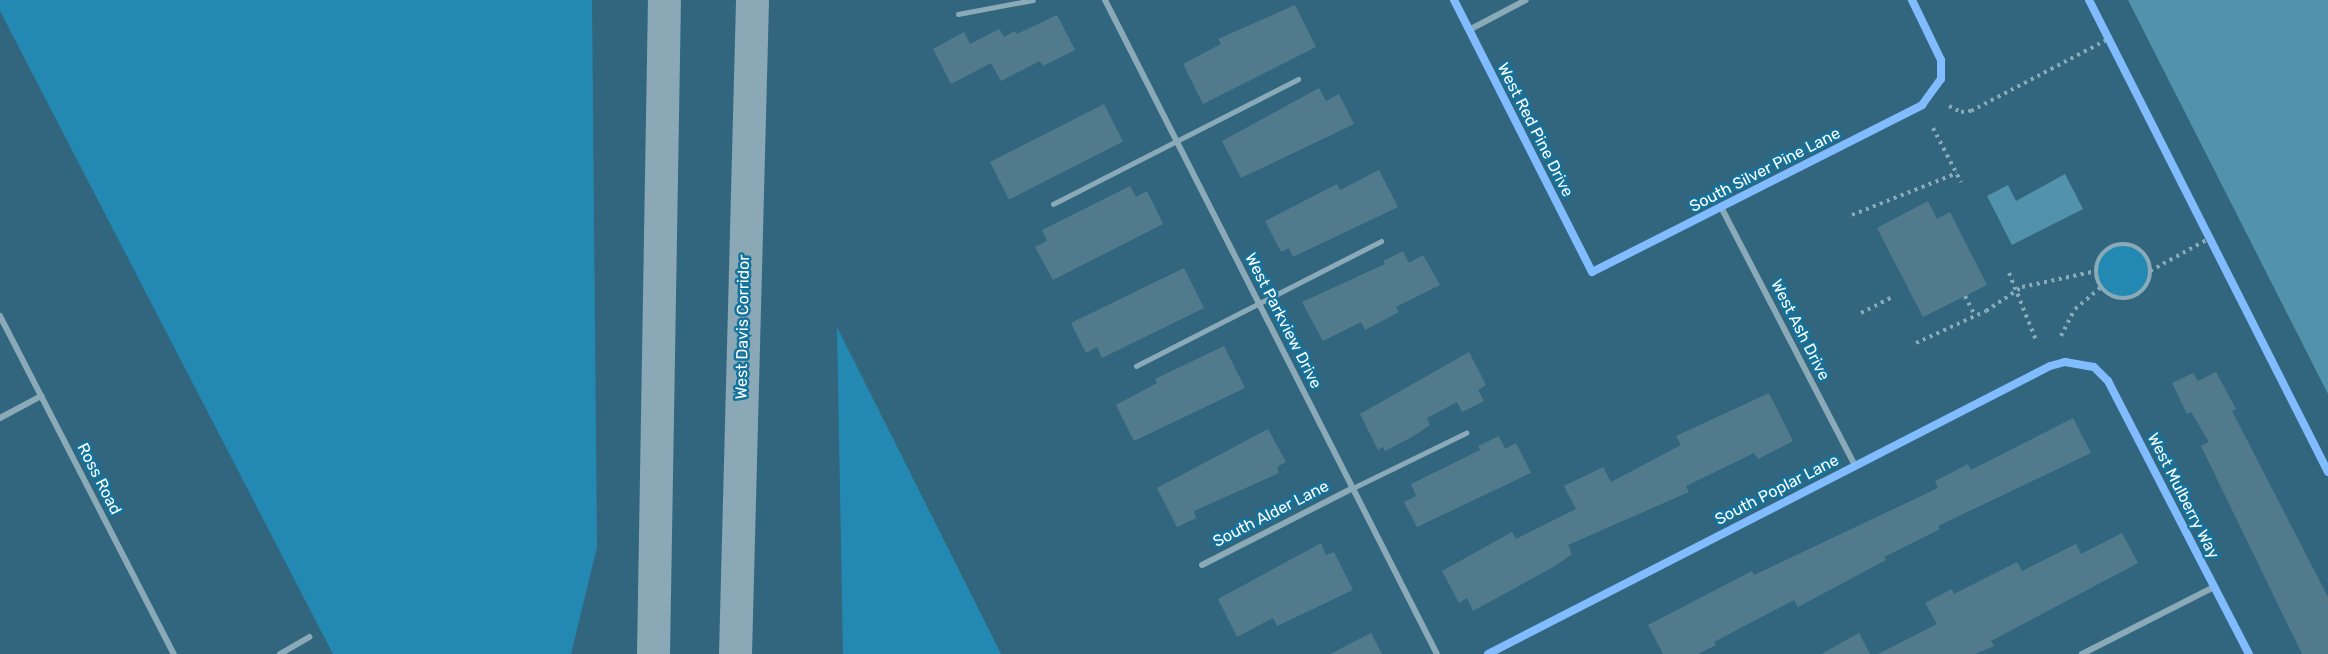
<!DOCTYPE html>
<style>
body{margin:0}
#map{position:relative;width:2328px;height:654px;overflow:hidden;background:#32667e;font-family:Rubik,sans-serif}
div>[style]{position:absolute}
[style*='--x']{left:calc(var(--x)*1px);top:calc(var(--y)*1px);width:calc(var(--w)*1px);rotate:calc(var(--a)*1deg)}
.green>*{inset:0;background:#2489b2}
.round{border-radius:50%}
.water>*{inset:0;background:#5392ad}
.building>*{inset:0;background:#517b8d;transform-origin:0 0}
.path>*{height:4px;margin-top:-2px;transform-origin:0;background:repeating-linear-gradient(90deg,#8aaab8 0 3px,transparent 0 7.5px)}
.path>.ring{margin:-2px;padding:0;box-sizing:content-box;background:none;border:4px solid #8aaab8;border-radius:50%}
.service>*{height:4.5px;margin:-2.25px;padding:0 2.25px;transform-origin:2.25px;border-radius:2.25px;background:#8aaab8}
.minor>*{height:6px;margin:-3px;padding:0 3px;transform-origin:3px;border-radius:3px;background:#8aaab8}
.motorway>*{height:33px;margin:-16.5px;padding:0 16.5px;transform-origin:16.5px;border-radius:16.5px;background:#8aa8b6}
.cycleway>*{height:8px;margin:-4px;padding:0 4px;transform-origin:4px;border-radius:4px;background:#80bcff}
span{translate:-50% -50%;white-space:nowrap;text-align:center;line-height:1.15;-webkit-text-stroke:5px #13739d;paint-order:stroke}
.street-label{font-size:16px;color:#fff}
</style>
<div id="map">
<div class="green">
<i style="clip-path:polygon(0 0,592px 0,597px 547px,571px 654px,333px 654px,0 11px)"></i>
<i class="round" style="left:2096px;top:244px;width:54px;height:54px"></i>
<i style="clip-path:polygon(837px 327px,1001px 654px,843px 654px)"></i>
</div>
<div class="water">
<i style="clip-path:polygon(2128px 0,2328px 0,2328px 394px)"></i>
<i style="clip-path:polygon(2065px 174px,2083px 209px,2012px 245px,1987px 196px,2008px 185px,2016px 201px)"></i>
</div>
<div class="building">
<i style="clip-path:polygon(1295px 5px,1316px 47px,1203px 104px,1183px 64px,1221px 44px,1218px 39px)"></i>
<i style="clip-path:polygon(1057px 15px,1075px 50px,1043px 66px,1040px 61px,1001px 81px,991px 63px,951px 84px,933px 49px,964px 32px,970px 44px,999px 29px,1004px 37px,1015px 31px,1017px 34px)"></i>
<i style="clip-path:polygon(1319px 88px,1326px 101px,1339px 94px,1354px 124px,1241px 178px,1222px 141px)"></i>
<i style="left:1104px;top:104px;width:42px;height:128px;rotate:63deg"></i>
<i style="clip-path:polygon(1379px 170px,1398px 207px,1293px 257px,1289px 248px,1281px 252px,1265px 221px,1337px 184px,1340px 190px)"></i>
<i style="clip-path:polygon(1130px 186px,1136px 197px,1147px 191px,1163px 224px,1053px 280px,1035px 247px,1047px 241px,1042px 230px)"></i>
<i style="clip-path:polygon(1928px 201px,1937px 219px,1950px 212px,1987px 285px,1923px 317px,1877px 228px)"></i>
<i style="clip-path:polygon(1403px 251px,1409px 263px,1423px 255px,1440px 285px,1396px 307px,1399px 312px,1365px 330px,1361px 322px,1323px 341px,1302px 302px,1385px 264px,1383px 261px)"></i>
<i style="clip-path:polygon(1184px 268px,1204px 308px,1102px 358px,1097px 347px,1086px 353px,1071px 323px)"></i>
<i style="clip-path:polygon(1224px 346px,1245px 388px,1134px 441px,1116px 405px,1157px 383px,1155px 379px)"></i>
<i style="clip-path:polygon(1469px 352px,1486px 385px,1478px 390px,1484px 401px,1462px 412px,1457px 402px,1427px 418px,1430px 425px,1412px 437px,1385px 451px,1383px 447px,1378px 450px,1360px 414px)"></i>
<i style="clip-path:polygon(2216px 372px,2236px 409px,2232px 411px,2328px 597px,2328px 654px,2302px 654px,2201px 446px,2209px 442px,2191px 412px,2187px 414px,2172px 383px,2193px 373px,2198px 381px)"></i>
<i style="clip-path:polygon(1769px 393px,1793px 441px,1758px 459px,1754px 453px,1686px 486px,1689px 492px,1568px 545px,1572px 554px,1555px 566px,1473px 611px,1467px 598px,1459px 603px,1442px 571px,1512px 532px,1516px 539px,1576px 509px,1564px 486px,1603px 467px,1611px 482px,1681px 445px,1676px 436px)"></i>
<i style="clip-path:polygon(2073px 418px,2091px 453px,1938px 526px,1940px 529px,1884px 557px,1886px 560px,1798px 607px,1794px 600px,1714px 642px,1716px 645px,1698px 654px,1663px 654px,1648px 625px,1752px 571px,1754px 575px,1938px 488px,1935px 481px,1968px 464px,1971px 470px)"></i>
<i style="clip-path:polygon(1268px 429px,1286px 462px,1277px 467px,1279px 473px,1194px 511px,1196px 518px,1177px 527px,1157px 488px)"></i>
<i style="clip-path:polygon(1499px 436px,1505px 449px,1516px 443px,1531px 473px,1417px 527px,1404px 502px,1416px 496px,1411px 484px,1480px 450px,1478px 446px)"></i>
<i style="clip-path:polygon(2122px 533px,2138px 563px,1991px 641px,1994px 646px,1975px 654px,1878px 654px,1937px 624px,1925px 603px,1952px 589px,1954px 594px,2017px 562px,2022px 571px,2076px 544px,2081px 554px)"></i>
<i style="clip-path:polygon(1321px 543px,1326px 555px,1334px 552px,1353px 590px,1277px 626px,1273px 618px,1237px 637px,1218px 599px)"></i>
<i style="clip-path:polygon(1371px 633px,1382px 654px,1330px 654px)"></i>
<i style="clip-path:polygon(1859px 633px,1870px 654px,1821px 654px)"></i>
</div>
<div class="path">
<i style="--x:1949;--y:106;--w:13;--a:27"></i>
<i style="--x:1961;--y:112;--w:10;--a:-6"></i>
<i style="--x:1971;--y:111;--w:155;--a:-27.7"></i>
<i style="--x:1933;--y:128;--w:61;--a:62.6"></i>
<i style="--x:1852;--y:215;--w:113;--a:-21.8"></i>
<i class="ring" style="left:2096px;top:244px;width:50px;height:50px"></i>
<i style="--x:2150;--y:271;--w:68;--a:-28.8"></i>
<i style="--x:2009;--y:273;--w:72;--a:68.1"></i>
<i style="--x:1965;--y:296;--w:20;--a:63"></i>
<i style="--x:1861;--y:313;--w:36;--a:-27"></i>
<i style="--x:2061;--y:336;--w:30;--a:-63"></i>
<i style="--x:2075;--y:309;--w:34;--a:-40"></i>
<i style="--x:1916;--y:343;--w:77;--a:-24.6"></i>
<i style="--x:1986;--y:311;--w:43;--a:-33.7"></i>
<i style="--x:2022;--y:287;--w:76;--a:-12.2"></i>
</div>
<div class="service">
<i style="--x:958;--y:14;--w:76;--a:-10.6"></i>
<i style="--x:1053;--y:204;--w:275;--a:-27"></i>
<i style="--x:1136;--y:366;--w:275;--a:-27"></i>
<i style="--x:1353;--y:488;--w:126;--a:-26"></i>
</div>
<div class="minor">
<i style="--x:1105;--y:0;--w:733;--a:63.09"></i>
<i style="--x:1454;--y:0;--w:305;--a:63.1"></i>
<i style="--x:1592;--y:272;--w:370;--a:-26.8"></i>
<i style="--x:1922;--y:105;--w:32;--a:-54"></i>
<i style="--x:1941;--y:79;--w:19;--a:-90"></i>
<i style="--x:1941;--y:60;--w:67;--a:-115.8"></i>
<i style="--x:1469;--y:30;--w:64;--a:-27.8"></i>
<i style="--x:1721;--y:207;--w:291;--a:62.6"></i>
<i style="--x:0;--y:316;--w:380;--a:62.8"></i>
<i style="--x:0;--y:418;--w:47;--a:-28.2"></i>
<i style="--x:1202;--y:565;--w:169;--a:-27"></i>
<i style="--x:280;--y:654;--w:34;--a:-30"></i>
<i style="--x:1488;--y:654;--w:631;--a:-27.13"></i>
<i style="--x:2050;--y:366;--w:16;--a:-15"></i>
<i style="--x:2065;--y:362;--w:29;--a:10"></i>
<i style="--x:2094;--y:367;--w:20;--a:45"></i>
<i style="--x:2108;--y:381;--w:307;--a:62.7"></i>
<i style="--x:2082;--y:654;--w:148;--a:-26.9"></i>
</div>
<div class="motorway">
<i style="--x:653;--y:654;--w:654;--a:-89.04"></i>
<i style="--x:735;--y:654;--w:654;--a:-88.51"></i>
</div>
<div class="cycleway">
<i style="--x:1454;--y:0;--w:305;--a:63.1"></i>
<i style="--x:1592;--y:272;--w:370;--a:-26.8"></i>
<i style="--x:1922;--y:105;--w:32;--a:-54"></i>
<i style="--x:1941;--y:79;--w:19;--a:-90"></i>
<i style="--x:1941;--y:60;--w:67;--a:-115.8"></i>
<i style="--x:2089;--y:0;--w:529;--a:63.14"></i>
<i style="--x:1488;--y:654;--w:631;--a:-27.13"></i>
<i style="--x:2050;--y:366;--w:16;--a:-15"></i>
<i style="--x:2065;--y:362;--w:29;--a:10"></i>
<i style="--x:2094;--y:367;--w:20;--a:45"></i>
<i style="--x:2108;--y:381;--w:307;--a:62.7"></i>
</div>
<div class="street-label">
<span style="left:1535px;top:130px;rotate:63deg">West Red Pine Drive</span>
<span style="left:1765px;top:170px;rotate:-27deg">South Silver Pine Lane</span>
<span style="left:1283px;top:321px;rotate:63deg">West Parkview Drive</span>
<span style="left:743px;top:327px;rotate:-89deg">West Davis Corridor</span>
<span style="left:1800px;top:330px;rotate:63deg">West Ash Drive</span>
<span style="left:99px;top:479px;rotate:63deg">Ross Road</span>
<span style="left:1777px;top:490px;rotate:-27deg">South Poplar Lane</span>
<span style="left:2183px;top:496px;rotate:63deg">West Mulberry Way</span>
<span style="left:1271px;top:514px;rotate:-27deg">South Alder Lane</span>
</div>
</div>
